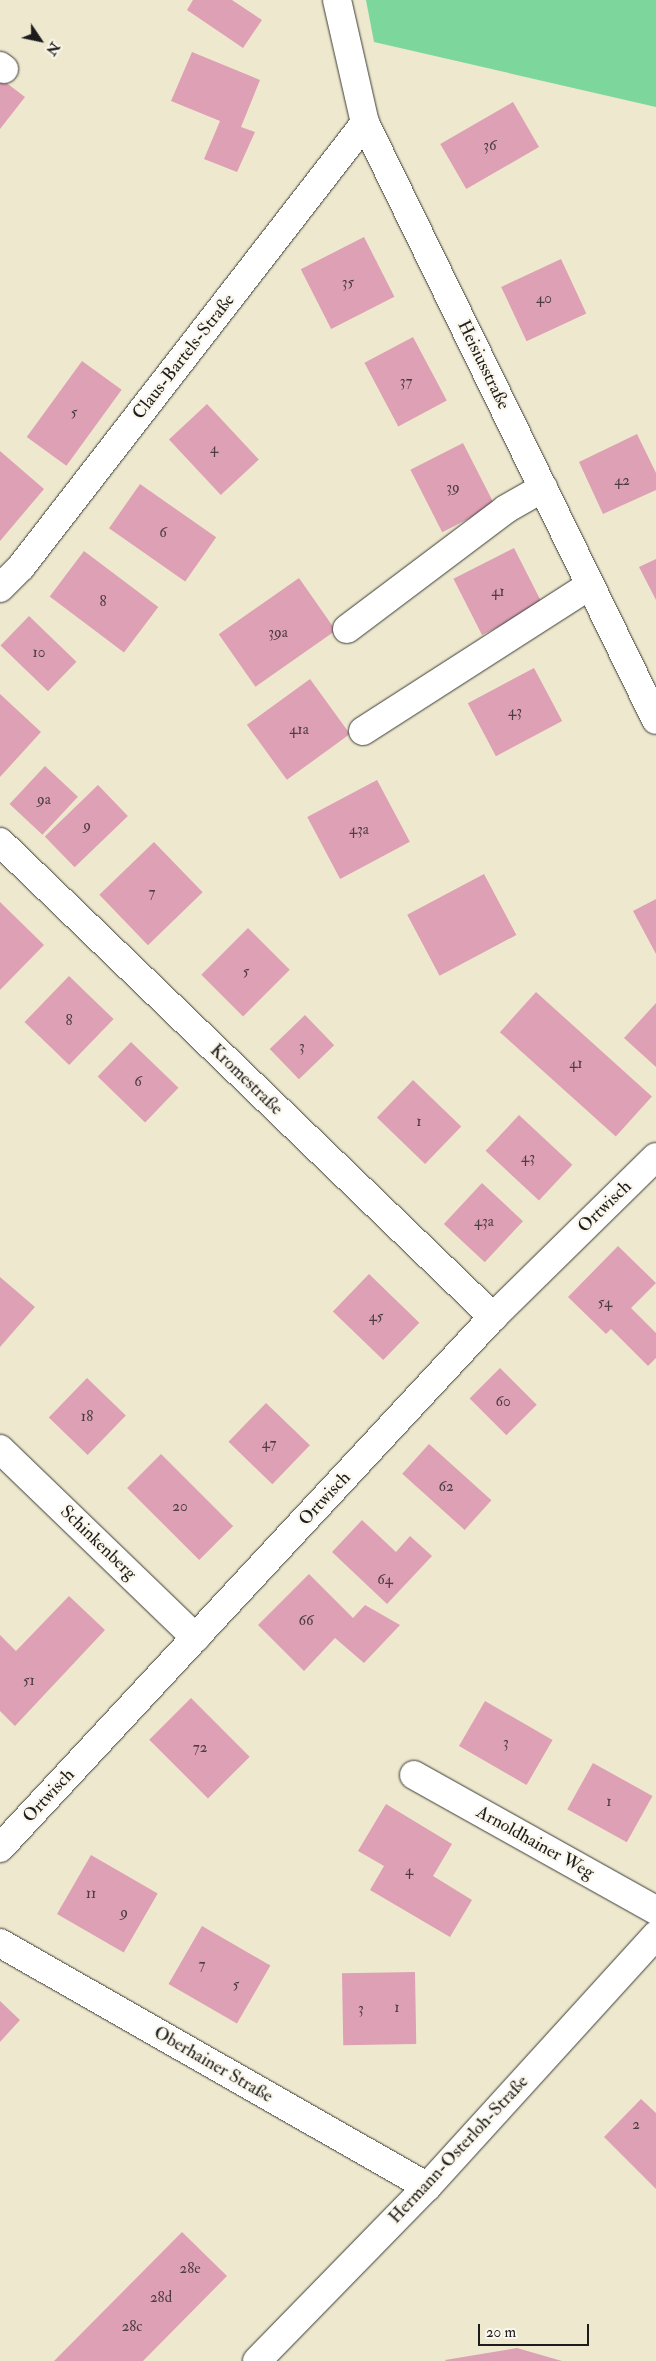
<!DOCTYPE html>
<meta charset="utf-8">
<style>
body{margin:0}
#map{position:relative;width:656px;height:2361px;overflow:hidden;background:#eee9ce;font-family:"IM FELL Double Pica",serif}
div>[style]{position:absolute}
[style*='--x']{left:calc(var(--x)*1px);top:calc(var(--y)*1px);width:calc(var(--w)*1px);rotate:calc(var(--a)*1deg)}
.green>*{inset:0;background:#7dd79d}
.building>*{inset:0;background:#dea0b4;transform-origin:0 0}
.roads{filter:drop-shadow(0 0 1px #3c3b37) drop-shadow(0 0 1px #3c3b37)}
.minor>*{height:28px;margin:-14px;padding:0 14px;transform-origin:14px;border-radius:14px;background:#fff}
span{translate:-50% -50%;white-space:nowrap;text-align:center;line-height:1.15;-webkit-text-stroke:4.5px #fbf7ec;paint-order:stroke}
.number-label{font-size:15px;color:#4c3d42}
.number-label span{-webkit-text-stroke-width:0}
.street-label{font-size:18px;color:#1c1c1c}
.north{position:absolute;left:15px;top:15px;width:50px;height:50px;-webkit-text-stroke:4px #fbf7ec;paint-order:stroke;rotate:124deg;font-size:14px;font-weight:700;line-height:20px;text-align:center;color:#1c1c1c}
.north::after{content:'';display:block;margin:auto;width:18px;height:22px;background:#1c1c1c;clip-path:polygon(50% 0,100% 100%,50% 72%,0 100%)}
.scale{position:absolute;left:478px;top:2324px;width:111px;height:22px;box-sizing:border-box;border:2px solid #1c1c1c;border-top:0;padding-left:6px;font-size:15px;line-height:18px;white-space:nowrap;color:#1c1c1c;-webkit-text-stroke:4px #fbf7ec;paint-order:stroke}
</style>
<div id="map">
<div class="green">
<i style="clip-path:polygon(366px 0,656px 0,656px 107px,374px 42px)"></i>
</div>
<div class="building">
<i style="clip-path:polygon(193px 0,232px 0,262px 20px,243px 48px,187px 10px)"></i>
<i style="clip-path:polygon(192px 52px,260px 80px,241px 127px,255px 132px,237px 172px,204px 159px,220px 121px,171px 101px)"></i>
<i style="clip-path:polygon(0 78px,25px 97px,0 129px)"></i>
<i style="left:513px;top:102px;width:52px;height:84px;rotate:60deg"></i>
<i style="left:364px;top:237px;width:67px;height:71px;rotate:63deg"></i>
<i style="left:561px;top:259px;width:60px;height:66px;rotate:65deg"></i>
<i style="left:413px;top:337px;width:72px;height:55px;rotate:62deg"></i>
<i style="left:82px;top:361px;width:49px;height:94px;rotate:36deg"></i>
<i style="left:207px;top:404px;width:76px;height:52px;rotate:47deg"></i>
<i style="clip-path:polygon(637px 434px,656px 473px,656px 490px,603px 514px,579px 462px)"></i>
<i style="left:463px;top:443px;width:70px;height:59px;rotate:63deg"></i>
<i style="clip-path:polygon(0 451px,44px 489px,0 541px)"></i>
<i style="left:140px;top:484px;width:93px;height:54px;rotate:35deg"></i>
<i style="left:514px;top:548px;width:63px;height:68px;rotate:63deg"></i>
<i style="left:84px;top:551px;width:93px;height:57px;rotate:37deg"></i>
<i style="clip-path:polygon(656px 559px,656px 600px,639px 567px)"></i>
<i style="left:299px;top:578px;width:64px;height:98px;rotate:55deg"></i>
<i style="left:29px;top:616px;width:66px;height:41px;rotate:44deg"></i>
<i style="left:534px;top:668px;width:60px;height:75px;rotate:62deg"></i>
<i style="left:310px;top:679px;width:68px;height:78px;rotate:54deg"></i>
<i style="clip-path:polygon(0 694px,41px 732px,0 777px)"></i>
<i style="left:45px;top:766px;width:45px;height:52px;rotate:43deg"></i>
<i style="left:377px;top:780px;width:70px;height:79px;rotate:62deg"></i>
<i style="left:98px;top:785px;width:43px;height:74px;rotate:46deg"></i>
<i style="left:154px;top:842px;width:70px;height:76px;rotate:46deg"></i>
<i style="left:484px;top:874px;width:69px;height:87px;rotate:62deg"></i>
<i style="clip-path:polygon(656px 899px,656px 954px,633px 911px)"></i>
<i style="clip-path:polygon(0 902px,44px 945px,0 990px)"></i>
<i style="left:248px;top:928px;width:59px;height:66px;rotate:45deg"></i>
<i style="left:69px;top:976px;width:62px;height:64px;rotate:44deg"></i>
<i style="left:536px;top:992px;width:156px;height:54px;rotate:42deg"></i>
<i style="clip-path:polygon(656px 1003px,656px 1067px,624px 1038px)"></i>
<i style="left:305px;top:1015px;width:42px;height:49px;rotate:46deg"></i>
<i style="left:131px;top:1042px;width:66px;height:48px;rotate:44deg"></i>
<i style="left:413px;top:1080px;width:67px;height:52px;rotate:44deg"></i>
<i style="left:519px;top:1115px;width:73px;height:49px;rotate:43deg"></i>
<i style="left:482px;top:1183px;width:56px;height:56px;rotate:43deg"></i>
<i style="clip-path:polygon(618px 1246px,656px 1283px,631px 1308px,656px 1333px,656px 1358px,648px 1366px,611px 1329px,606px 1334px,568px 1297px)"></i>
<i style="left:369px;top:1274px;width:70px;height:52px;rotate:44deg"></i>
<i style="clip-path:polygon(0 1277px,35px 1307px,0 1347px)"></i>
<i style="left:500px;top:1368px;width:52px;height:43px;rotate:45deg"></i>
<i style="left:87px;top:1378px;width:54px;height:55px;rotate:44deg"></i>
<i style="left:266px;top:1403px;width:61px;height:54px;rotate:44deg"></i>
<i style="left:429px;top:1444px;width:84px;height:40px;rotate:42deg"></i>
<i style="left:161px;top:1454px;width:102px;height:48px;rotate:45deg"></i>
<i style="clip-path:polygon(362px 1520px,396px 1552px,410px 1536px,432px 1556px,387px 1604px,332px 1552px)"></i>
<i style="clip-path:polygon(309px 1574px,353px 1618px,365px 1605px,400px 1625px,364px 1663px,335px 1638px,304px 1671px,258px 1625px)"></i>
<i style="clip-path:polygon(69px 1596px,105px 1630px,15px 1726px,0 1711px,0 1635px,16px 1651px)"></i>
<i style="left:191px;top:1698px;width:83px;height:59px;rotate:45deg"></i>
<i style="left:485px;top:1701px;width:78px;height:52px;rotate:30deg"></i>
<i style="left:593px;top:1763px;width:68px;height:53px;rotate:29deg"></i>
<i style="clip-path:polygon(386px 1804px,452px 1844px,433px 1876px,472px 1900px,450px 1937px,370px 1890px,384px 1866px,358px 1851px)"></i>
<i style="left:91px;top:1855px;width:77px;height:68px;rotate:30deg"></i>
<i style="left:202px;top:1926px;width:79px;height:67px;rotate:30deg"></i>
<i style="left:415px;top:1972px;width:72px;height:73px;rotate:89deg"></i>
<i style="clip-path:polygon(0 2001px,20px 2020px,0 2042px)"></i>
<i style="clip-path:polygon(641px 2099px,656px 2113px,656px 2189px,604px 2137px)"></i>
<i style="clip-path:polygon(182px 2232px,227px 2276px,143px 2361px,54px 2361px)"></i>
<i style="clip-path:polygon(517px 2348px,562px 2361px,446px 2361px,445px 2360px)"></i>
</div>
<div class="roads">
<div class="minor">
<i style="--x:337;--y:0;--w:126;--a:77.2"></i>
<i style="--x:365;--y:123;--w:664;--a:64.01"></i>
<i style="--x:0;--y:66;--w:5;--a:37"></i>
<i style="--x:0;--y:588;--w:30;--a:-45"></i>
<i style="--x:21;--y:567;--w:562;--a:-52.23"></i>
<i style="--x:347;--y:629;--w:199;--a:-37"></i>
<i style="--x:506;--y:509;--w:43;--a:-29.6"></i>
<i style="--x:363;--y:731;--w:270;--a:-32.7"></i>
<i style="--x:0;--y:842;--w:685;--a:43.93"></i>
<i style="--x:0;--y:1449;--w:272;--a:44"></i>
<i style="--x:414;--y:1775;--w:277;--a:29.2"></i>
<i style="--x:0;--y:1848;--w:725;--a:-47.13"></i>
<i style="--x:493;--y:1317;--w:228;--a:-44.5"></i>
<i style="--x:0;--y:1943;--w:492;--a:29.7"></i>
<i style="--x:257;--y:2361;--w:243;--a:-45.7"></i>
<i style="--x:427;--y:2187;--w:341;--a:-47.7"></i>
</div>
</div>
<div class="number-label">
<span style="left:490px;top:146px">36</span>
<span style="left:348px;top:283px">35</span>
<span style="left:544px;top:299px">40</span>
<span style="left:406px;top:382px">37</span>
<span style="left:74px;top:413px">5</span>
<span style="left:214px;top:449px">4</span>
<span style="left:622px;top:481px">42</span>
<span style="left:453px;top:488px">39</span>
<span style="left:163px;top:533px">6</span>
<span style="left:498px;top:592px">41</span>
<span style="left:103px;top:602px">8</span>
<span style="left:278px;top:633px">39a</span>
<span style="left:39px;top:653px">10</span>
<span style="left:515px;top:712px">43</span>
<span style="left:299px;top:730px">41a</span>
<span style="left:44px;top:800px">9a</span>
<span style="left:87px;top:826px">9</span>
<span style="left:359px;top:830px">43a</span>
<span style="left:152px;top:893px">7</span>
<span style="left:246px;top:972px">5</span>
<span style="left:69px;top:1021px">8</span>
<span style="left:302px;top:1047px">3</span>
<span style="left:576px;top:1064px">41</span>
<span style="left:138px;top:1082px">6</span>
<span style="left:419px;top:1122px">1</span>
<span style="left:528px;top:1158px">43</span>
<span style="left:484px;top:1222px">43a</span>
<span style="left:605px;top:1303px">54</span>
<span style="left:376px;top:1317px">45</span>
<span style="left:503px;top:1402px">60</span>
<span style="left:87px;top:1417px">18</span>
<span style="left:269px;top:1444px">47</span>
<span style="left:446px;top:1487px">62</span>
<span style="left:180px;top:1507px">20</span>
<span style="left:385px;top:1580px">64</span>
<span style="left:306px;top:1621px">66</span>
<span style="left:29px;top:1681px">51</span>
<span style="left:506px;top:1743px">3</span>
<span style="left:200px;top:1748px">72</span>
<span style="left:609px;top:1802px">1</span>
<span style="left:409px;top:1871px">4</span>
<span style="left:91px;top:1894px">11</span>
<span style="left:124px;top:1913px">9</span>
<span style="left:202px;top:1965px">7</span>
<span style="left:236px;top:1985px">5</span>
<span style="left:397px;top:2008px">1</span>
<span style="left:361px;top:2009px">3</span>
<span style="left:636px;top:2125px">2</span>
<span style="left:190px;top:2269px">28e</span>
<span style="left:161px;top:2298px">28d</span>
<span style="left:132px;top:2327px">28c</span>
</div>
<div class="street-label">
<span style="left:184px;top:357px;rotate:-52deg">Claus-Bartels-Straße</span>
<span style="left:483px;top:365px;rotate:64deg">Heisiusstraße</span>
<span style="left:246px;top:1080px;rotate:44deg">Kromestraße</span>
<span style="left:605px;top:1207px;rotate:-44deg">Ortwisch</span>
<span style="left:325px;top:1499px;rotate:-47deg">Ortwisch</span>
<span style="left:98px;top:1543px;rotate:44deg">Schinkenberg</span>
<span style="left:49px;top:1796px;rotate:-47deg">Ortwisch</span>
<span style="left:535px;top:1843px;rotate:29deg">Arnoldhainer Weg</span>
<span style="left:213px;top:2065px;rotate:30deg">Oberhainer Straße</span>
<span style="left:459px;top:2150px;rotate:-47deg">Hermann-Osterloh-Straße</span>
</div>
<div class="north">N</div>
<div class="scale">20 m</div>
</div>
